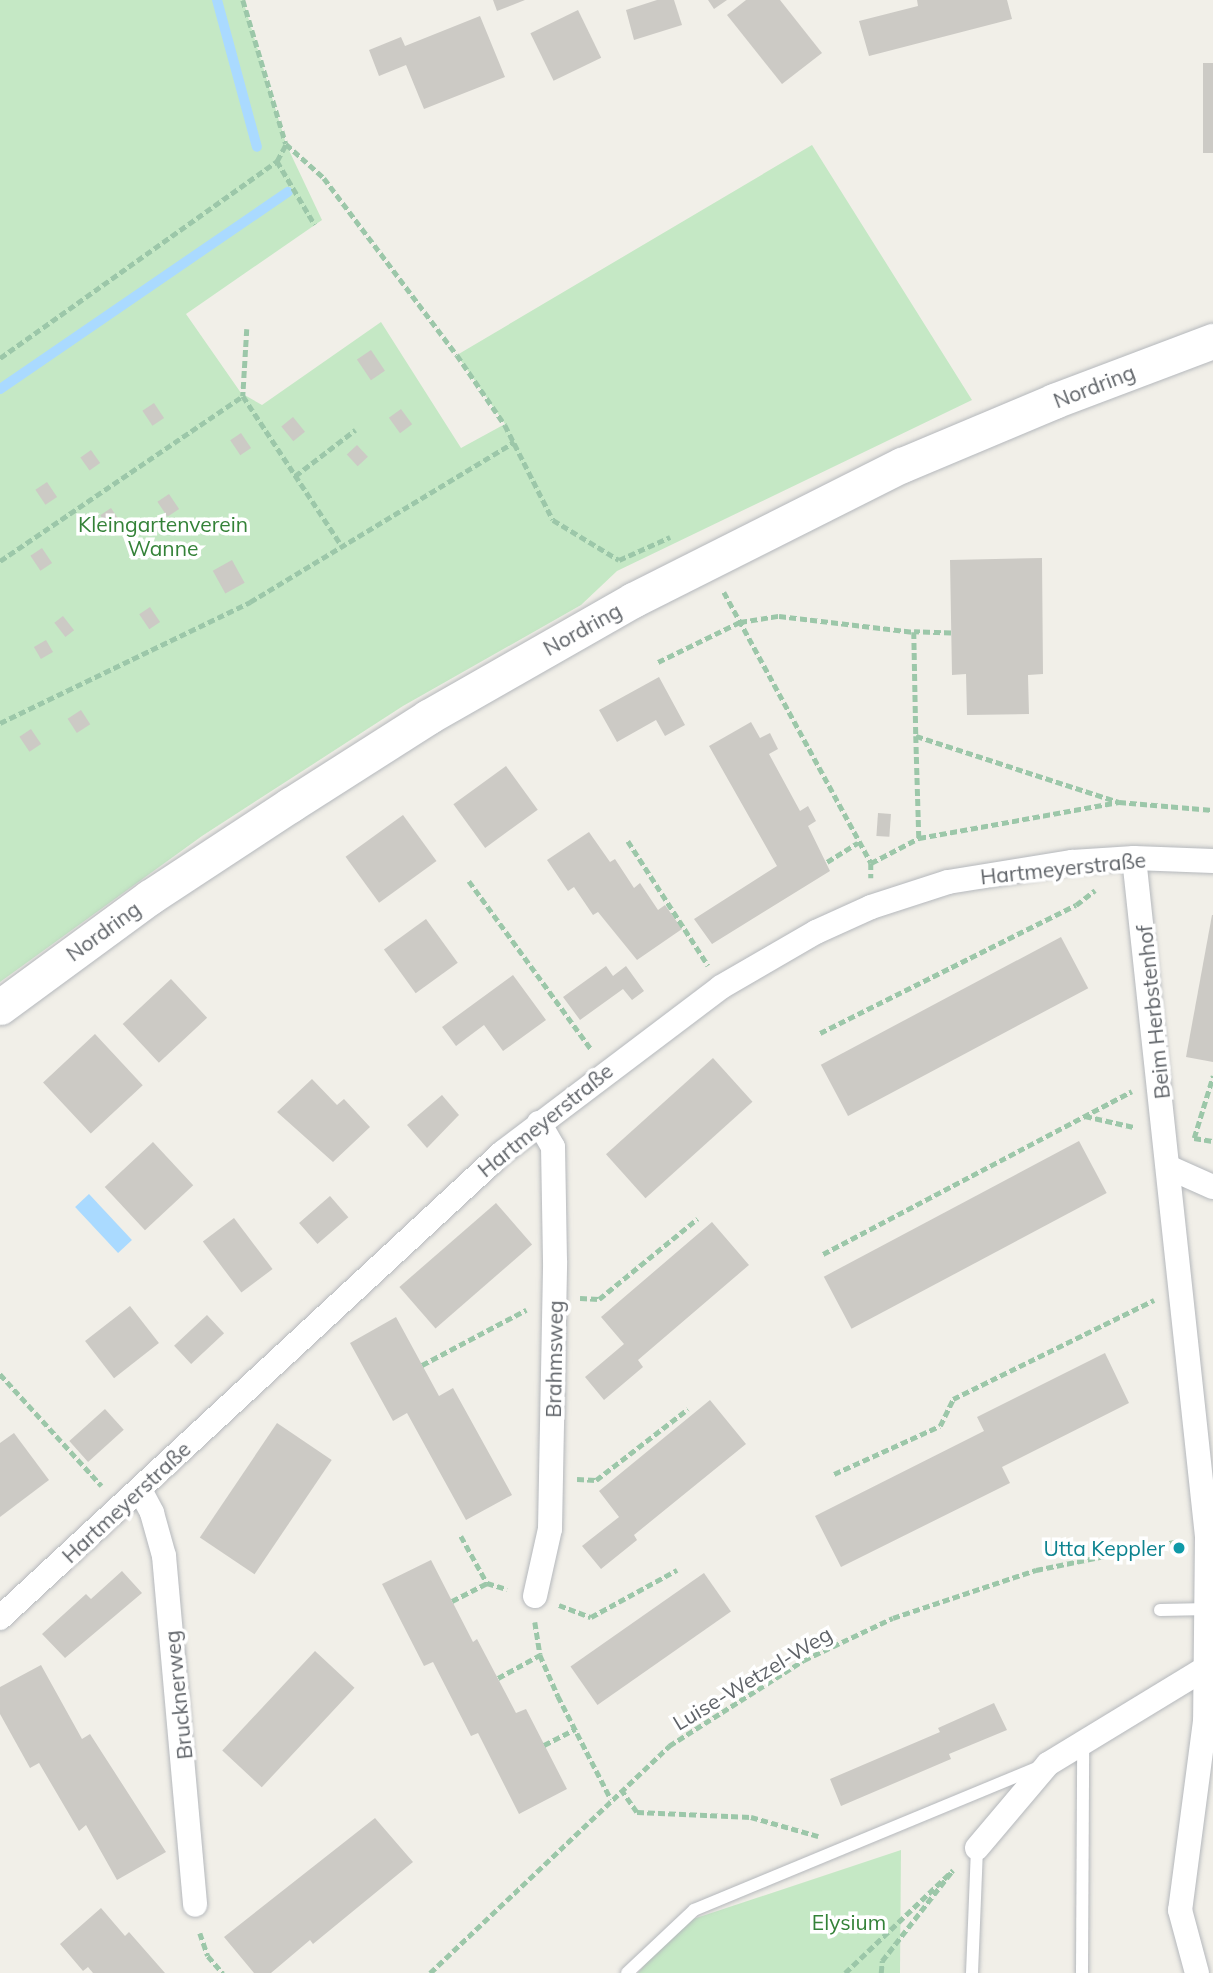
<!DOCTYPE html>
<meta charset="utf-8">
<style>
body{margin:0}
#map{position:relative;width:1213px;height:1973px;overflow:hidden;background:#f1efe8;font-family:Mulish,sans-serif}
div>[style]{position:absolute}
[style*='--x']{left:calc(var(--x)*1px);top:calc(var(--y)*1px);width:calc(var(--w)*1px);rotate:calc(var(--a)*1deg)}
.green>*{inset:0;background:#c5e8c5}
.water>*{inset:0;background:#aadaff;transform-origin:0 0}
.stream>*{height:10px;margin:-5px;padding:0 5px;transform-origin:5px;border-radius:5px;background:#aadaff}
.building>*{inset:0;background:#cccac5;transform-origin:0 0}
.path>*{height:4.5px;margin-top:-2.25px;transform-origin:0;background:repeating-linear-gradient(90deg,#9cc7a9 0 7px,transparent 0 10.5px)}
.roads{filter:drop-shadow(0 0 2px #b5b8bc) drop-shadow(0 0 2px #b5b8bc)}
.lane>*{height:12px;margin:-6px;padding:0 6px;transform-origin:6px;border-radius:6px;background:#fff}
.street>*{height:24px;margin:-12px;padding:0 12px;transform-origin:12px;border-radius:12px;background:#fff}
.secondary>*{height:35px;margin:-17.5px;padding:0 17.5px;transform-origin:17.5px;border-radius:17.5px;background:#fff}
.dots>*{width:19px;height:19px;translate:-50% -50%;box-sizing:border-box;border:4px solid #fff;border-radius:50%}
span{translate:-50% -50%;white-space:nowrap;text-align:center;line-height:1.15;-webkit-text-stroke:7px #fff;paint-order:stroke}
.street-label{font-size:21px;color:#5f6368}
.park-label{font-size:21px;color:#348238}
.culture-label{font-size:21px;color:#0d838f}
.right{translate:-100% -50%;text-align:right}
</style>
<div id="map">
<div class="green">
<i style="clip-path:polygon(0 0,243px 0,286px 144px,322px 220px,186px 314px,241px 393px,262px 405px,381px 322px,461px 448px,505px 424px,457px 355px,812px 145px,972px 400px,617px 571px,581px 605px,403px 706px,202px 836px,0 982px)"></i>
<i style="clip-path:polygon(901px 1850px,900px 1973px,638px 1973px,678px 1924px)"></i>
</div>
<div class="water">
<i style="left:89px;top:1194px;width:63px;height:19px;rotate:47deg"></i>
</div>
<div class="stream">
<i style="--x:217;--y:0;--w:152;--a:74.8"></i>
<i style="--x:0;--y:389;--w:349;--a:-34.4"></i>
</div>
<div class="building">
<i style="clip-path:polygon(493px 0,525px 0,497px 11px)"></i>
<i style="clip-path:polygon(657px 0,674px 0,682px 25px,634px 40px,626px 10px)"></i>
<i style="clip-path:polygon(708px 0,727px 0,714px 9px)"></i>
<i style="clip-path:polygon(746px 0,780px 0,822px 53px,782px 84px,727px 15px)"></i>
<i style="clip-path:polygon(917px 0,1007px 0,1012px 19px,869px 56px,859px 21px,918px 6px)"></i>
<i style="left:578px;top:10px;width:53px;height:53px;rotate:64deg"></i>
<i style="clip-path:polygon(480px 16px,505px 77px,424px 109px,406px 65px,379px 76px,369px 50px,401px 37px,405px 46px)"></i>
<i style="left:1203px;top:63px;width:10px;height:90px"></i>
<i style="left:371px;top:350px;width:25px;height:17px;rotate:56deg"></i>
<i style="left:154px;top:403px;width:18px;height:14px;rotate:56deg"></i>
<i style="left:401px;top:409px;width:19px;height:15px;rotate:54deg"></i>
<i style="left:293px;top:417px;width:19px;height:15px;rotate:51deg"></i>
<i style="left:241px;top:433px;width:18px;height:13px;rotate:56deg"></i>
<i style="left:357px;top:445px;width:16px;height:14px;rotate:47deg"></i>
<i style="left:91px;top:450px;width:16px;height:13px;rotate:55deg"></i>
<i style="left:47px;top:482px;width:18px;height:14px;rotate:56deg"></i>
<i style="left:169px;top:494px;width:18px;height:14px;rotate:56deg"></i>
<i style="left:111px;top:508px;width:18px;height:13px;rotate:56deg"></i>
<i style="left:42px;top:548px;width:18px;height:14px;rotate:56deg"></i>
<i style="clip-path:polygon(1042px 558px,1043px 674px,1028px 675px,1029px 714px,967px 715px,966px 674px,952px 675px,950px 560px)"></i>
<i style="left:232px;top:560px;width:26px;height:22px;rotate:61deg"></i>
<i style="left:150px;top:607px;width:18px;height:13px;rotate:56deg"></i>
<i style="left:63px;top:616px;width:18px;height:11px;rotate:52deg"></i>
<i style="left:46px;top:640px;width:14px;height:14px;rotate:60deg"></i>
<i style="clip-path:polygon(659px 677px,685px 725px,665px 736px,656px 720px,617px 742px,599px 710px)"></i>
<i style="left:81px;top:710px;width:17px;height:16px;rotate:57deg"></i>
<i style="clip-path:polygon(751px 722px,760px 738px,770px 733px,778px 749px,769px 754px,800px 811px,808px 806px,816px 821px,808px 826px,830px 871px,712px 944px,694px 919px,777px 866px,709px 746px)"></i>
<i style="left:31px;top:729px;width:18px;height:14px;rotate:56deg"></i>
<i style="left:506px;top:766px;width:54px;height:65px;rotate:54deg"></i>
<i style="left:878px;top:813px;width:13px;height:23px;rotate:4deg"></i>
<i style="left:403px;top:815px;width:57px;height:71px;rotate:54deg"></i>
<i style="clip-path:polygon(589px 832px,610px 862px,615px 859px,634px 888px,640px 883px,658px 910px,665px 905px,682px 929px,637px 960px,598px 912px,593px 915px,574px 887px,568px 891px,547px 860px)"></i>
<i style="clip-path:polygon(1212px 915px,1213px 915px,1213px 1062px,1186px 1057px)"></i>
<i style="left:426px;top:919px;width:54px;height:52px;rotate:54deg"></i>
<i style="left:1061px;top:937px;width:58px;height:272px;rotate:62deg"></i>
<i style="clip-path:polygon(606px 966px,613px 976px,626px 966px,644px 991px,632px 1000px,623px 989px,580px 1020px,563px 997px)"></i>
<i style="clip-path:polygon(513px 975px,546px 1020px,503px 1051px,484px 1025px,456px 1046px,442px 1027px)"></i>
<i style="left:171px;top:979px;width:53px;height:66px;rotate:47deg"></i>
<i style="left:95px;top:1034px;width:70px;height:71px;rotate:47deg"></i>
<i style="left:713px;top:1058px;width:59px;height:144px;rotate:48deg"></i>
<i style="clip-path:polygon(312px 1079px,337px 1105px,344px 1099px,370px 1127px,333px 1162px,277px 1112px)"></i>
<i style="clip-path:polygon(442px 1095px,459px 1115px,427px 1148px,407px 1125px)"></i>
<i style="left:1079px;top:1141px;width:59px;height:289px;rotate:62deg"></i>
<i style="left:153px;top:1142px;width:59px;height:66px;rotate:47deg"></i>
<i style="left:330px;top:1196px;width:28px;height:41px;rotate:49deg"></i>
<i style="left:496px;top:1203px;width:55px;height:128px;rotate:49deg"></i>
<i style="left:234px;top:1218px;width:64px;height:39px;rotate:53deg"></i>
<i style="clip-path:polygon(712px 1222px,749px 1265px,638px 1360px,643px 1367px,604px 1400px,585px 1377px,624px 1344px,601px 1317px)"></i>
<i style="left:130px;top:1306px;width:47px;height:57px;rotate:52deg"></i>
<i style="left:207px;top:1315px;width:25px;height:45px;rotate:47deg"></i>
<i style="clip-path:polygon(396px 1317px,439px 1396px,453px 1388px,512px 1495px,466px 1520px,407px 1413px,393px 1421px,350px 1343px)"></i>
<i style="clip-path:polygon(1105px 1353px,1129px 1403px,1002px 1467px,1010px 1483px,841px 1567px,815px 1516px,984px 1431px,977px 1417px)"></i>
<i style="clip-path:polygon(710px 1400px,746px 1444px,634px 1535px,637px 1540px,601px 1569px,582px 1546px,619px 1517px,599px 1491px)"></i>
<i style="left:105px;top:1409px;width:28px;height:48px;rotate:48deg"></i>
<i style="left:277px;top:1423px;width:66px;height:138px;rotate:34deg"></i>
<i style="clip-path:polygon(14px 1433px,49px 1480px,0 1517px,0 1443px)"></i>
<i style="clip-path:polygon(431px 1560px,473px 1642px,477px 1639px,516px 1713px,526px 1709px,567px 1789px,519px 1814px,478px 1733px,471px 1736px,433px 1662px,424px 1666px,382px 1584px)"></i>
<i style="clip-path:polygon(122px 1571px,142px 1593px,65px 1658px,42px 1634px,86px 1594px,91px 1599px)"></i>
<i style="left:704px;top:1573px;width:47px;height:163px;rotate:55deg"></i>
<i style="left:315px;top:1651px;width:54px;height:136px;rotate:43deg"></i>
<i style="clip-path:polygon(41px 1665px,82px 1739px,90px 1734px,166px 1852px,117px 1880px,86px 1825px,79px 1831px,39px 1763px,30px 1768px,0 1714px,0 1687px)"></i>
<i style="clip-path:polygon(994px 1703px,1007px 1730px,949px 1754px,951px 1759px,841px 1806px,830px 1779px,940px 1732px,938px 1728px)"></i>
<i style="clip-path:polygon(375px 1818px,413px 1862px,313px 1944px,310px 1940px,271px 1973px,254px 1973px,224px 1937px)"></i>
<i style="clip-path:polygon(101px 1908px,125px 1936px,129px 1932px,165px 1973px,93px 1973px,88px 1967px,83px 1971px,60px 1944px)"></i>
</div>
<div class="path">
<i style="--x:243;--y:0;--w:150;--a:73.4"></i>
<i style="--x:286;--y:144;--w:51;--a:41.8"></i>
<i style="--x:324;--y:178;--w:221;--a:53.1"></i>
<i style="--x:457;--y:355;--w:85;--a:55.6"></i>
<i style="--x:505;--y:425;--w:106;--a:63.2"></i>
<i style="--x:553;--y:520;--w:77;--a:31.2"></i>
<i style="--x:619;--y:560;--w:56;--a:-24.3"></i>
<i style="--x:277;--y:161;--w:74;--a:59.3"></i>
<i style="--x:247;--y:329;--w:67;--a:93.4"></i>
<i style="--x:243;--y:396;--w:180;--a:56.6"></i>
<i style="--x:0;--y:358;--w:340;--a:-35.4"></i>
<i style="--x:277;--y:161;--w:19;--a:-62"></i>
<i style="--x:295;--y:476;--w:76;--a:-37.5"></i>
<i style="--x:0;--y:561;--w:294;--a:-34.2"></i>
<i style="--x:724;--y:592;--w:308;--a:61.5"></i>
<i style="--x:871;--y:863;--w:15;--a:90"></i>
<i style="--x:951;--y:633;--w:37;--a:-178"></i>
<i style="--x:914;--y:632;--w:104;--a:88.9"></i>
<i style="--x:916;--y:736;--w:213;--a:18"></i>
<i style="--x:658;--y:662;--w:91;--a:-26"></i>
<i style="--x:740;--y:622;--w:39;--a:-9"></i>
<i style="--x:779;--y:616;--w:136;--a:6.8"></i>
<i style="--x:0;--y:723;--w:278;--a:-25.8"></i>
<i style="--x:250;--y:602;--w:309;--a:-31.2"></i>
<i style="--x:916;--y:736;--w:102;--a:88.3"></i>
<i style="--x:628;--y:841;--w:148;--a:57.2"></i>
<i style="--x:827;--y:862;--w:36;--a:-32"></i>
<i style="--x:871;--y:863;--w:54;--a:-27.5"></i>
<i style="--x:919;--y:838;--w:203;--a:-10.2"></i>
<i style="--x:1119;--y:802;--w:94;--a:4.9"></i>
<i style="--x:469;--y:881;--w:209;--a:54"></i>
<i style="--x:820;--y:1033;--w:286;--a:-26.6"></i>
<i style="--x:1076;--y:905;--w:24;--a:-38"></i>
<i style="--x:1085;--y:1116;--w:50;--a:12.7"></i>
<i style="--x:1194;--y:1138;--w:65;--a:-73"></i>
<i style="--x:1194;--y:1138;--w:19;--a:9"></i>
<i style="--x:823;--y:1254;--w:349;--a:-27.8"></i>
<i style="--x:580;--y:1298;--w:19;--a:3"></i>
<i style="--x:599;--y:1299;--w:127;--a:-39.2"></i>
<i style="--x:422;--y:1365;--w:118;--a:-27.9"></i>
<i style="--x:0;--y:1374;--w:151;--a:47.7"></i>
<i style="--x:834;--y:1474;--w:116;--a:-24.4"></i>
<i style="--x:940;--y:1426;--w:30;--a:-64"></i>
<i style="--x:953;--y:1399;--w:224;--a:-26.2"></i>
<i style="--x:577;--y:1479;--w:19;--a:3"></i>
<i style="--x:596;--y:1480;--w:116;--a:-37.7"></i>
<i style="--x:461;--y:1536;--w:54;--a:61"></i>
<i style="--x:487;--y:1583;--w:21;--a:17"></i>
<i style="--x:452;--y:1601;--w:39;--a:-27"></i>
<i style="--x:559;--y:1605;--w:34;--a:21"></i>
<i style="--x:591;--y:1617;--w:98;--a:-28.7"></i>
<i style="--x:535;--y:1622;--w:33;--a:81"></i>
<i style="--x:540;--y:1655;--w:45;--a:66.3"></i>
<i style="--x:558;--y:1696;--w:116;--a:62.8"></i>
<i style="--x:498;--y:1678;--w:48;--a:-28.7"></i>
<i style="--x:544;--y:1745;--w:35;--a:-27"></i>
<i style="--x:621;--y:1789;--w:28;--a:55"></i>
<i style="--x:637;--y:1812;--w:114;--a:2.5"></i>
<i style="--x:751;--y:1817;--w:70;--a:15.8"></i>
<i style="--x:200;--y:1933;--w:24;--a:71"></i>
<i style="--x:208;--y:1956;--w:23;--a:49"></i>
<i style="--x:430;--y:1973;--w:330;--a:-43.5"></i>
<i style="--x:669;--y:1746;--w:160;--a:-32.5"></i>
<i style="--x:804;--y:1660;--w:98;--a:-25.3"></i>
<i style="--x:893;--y:1618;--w:151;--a:-18.6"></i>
<i style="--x:1036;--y:1570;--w:145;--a:-11.5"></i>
<i style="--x:845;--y:1973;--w:149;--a:-43.6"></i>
<i style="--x:881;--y:1973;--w:12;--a:-85"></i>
<i style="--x:882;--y:1961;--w:114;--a:-52.1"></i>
</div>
<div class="roads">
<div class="lane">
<i style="--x:1160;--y:1610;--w:49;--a:-1.2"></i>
<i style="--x:627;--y:1973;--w:92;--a:-43.2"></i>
<i style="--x:694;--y:1910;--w:376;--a:-22.5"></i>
<i style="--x:972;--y:1973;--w:125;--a:-87.7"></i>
<i style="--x:1082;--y:1973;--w:228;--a:-89.7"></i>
</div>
<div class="street">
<i style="--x:1134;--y:858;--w:683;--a:83.86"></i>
<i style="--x:1207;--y:1537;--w:184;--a:90.6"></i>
<i style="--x:1205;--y:1721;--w:191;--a:97.5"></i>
<i style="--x:1180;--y:1910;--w:65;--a:74.9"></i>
<i style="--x:1168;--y:1167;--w:49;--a:24"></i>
<i style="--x:140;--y:1490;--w:26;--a:62"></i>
<i style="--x:152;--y:1513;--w:45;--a:74.4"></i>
<i style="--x:164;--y:1556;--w:350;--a:84.9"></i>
<i style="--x:535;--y:1596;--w:69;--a:-77.4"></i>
<i style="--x:550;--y:1529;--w:268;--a:-88.9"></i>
<i style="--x:555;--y:1261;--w:114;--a:-91"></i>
<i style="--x:553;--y:1147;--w:28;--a:-120"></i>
<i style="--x:0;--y:1618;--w:686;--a:-42.81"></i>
<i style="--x:503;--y:1152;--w:273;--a:-37.1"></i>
<i style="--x:721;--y:987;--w:110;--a:-30.1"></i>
<i style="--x:816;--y:932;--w:60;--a:-24.4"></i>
<i style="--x:871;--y:907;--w:81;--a:-18"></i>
<i style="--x:948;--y:882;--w:126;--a:-9.2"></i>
<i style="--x:1072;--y:862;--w:62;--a:-3.7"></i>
<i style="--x:1134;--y:858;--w:79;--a:2.2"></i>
<i style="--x:977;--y:1848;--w:110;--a:-49.8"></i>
<i style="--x:1048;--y:1764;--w:188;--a:-31.3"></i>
</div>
<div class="secondary">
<i style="--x:0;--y:1007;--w:186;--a:-36.3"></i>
<i style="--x:150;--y:897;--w:168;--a:-33.3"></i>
<i style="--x:290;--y:805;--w:164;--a:-32.5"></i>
<i style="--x:428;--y:717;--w:236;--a:-29.7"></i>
<i style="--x:633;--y:600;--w:301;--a:-26.7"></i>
<i style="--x:902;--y:465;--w:165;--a:-22.8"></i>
<i style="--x:1054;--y:401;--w:170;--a:-20.7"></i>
</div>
</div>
<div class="dots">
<i style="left:1179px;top:1548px;background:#0f9aa8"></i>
</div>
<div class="street-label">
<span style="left:1094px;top:386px;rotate:-21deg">Nordring</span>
<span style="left:582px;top:629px;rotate:-29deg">Nordring</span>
<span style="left:1063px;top:868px;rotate:-6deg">Hartmeyerstraße</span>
<span style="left:103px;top:931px;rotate:-36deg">Nordring</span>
<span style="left:1153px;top:1012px;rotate:-96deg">Beim Herbstenhof</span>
<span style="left:545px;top:1120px;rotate:-39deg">Hartmeyerstraße</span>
<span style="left:554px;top:1359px;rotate:-89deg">Brahmsweg</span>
<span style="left:126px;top:1502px;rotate:-43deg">Hartmeyerstraße</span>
<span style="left:752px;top:1678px;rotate:-31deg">Luise-Wetzel-Weg</span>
<span style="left:178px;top:1695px;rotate:-96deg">Brucknerweg</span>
</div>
<div class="park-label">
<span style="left:163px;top:536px">Kleingartenverein<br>Wanne</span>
<span style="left:849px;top:1922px">Elysium</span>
</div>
<div class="culture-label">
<span class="right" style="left:1165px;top:1548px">Utta Keppler</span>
</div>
</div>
